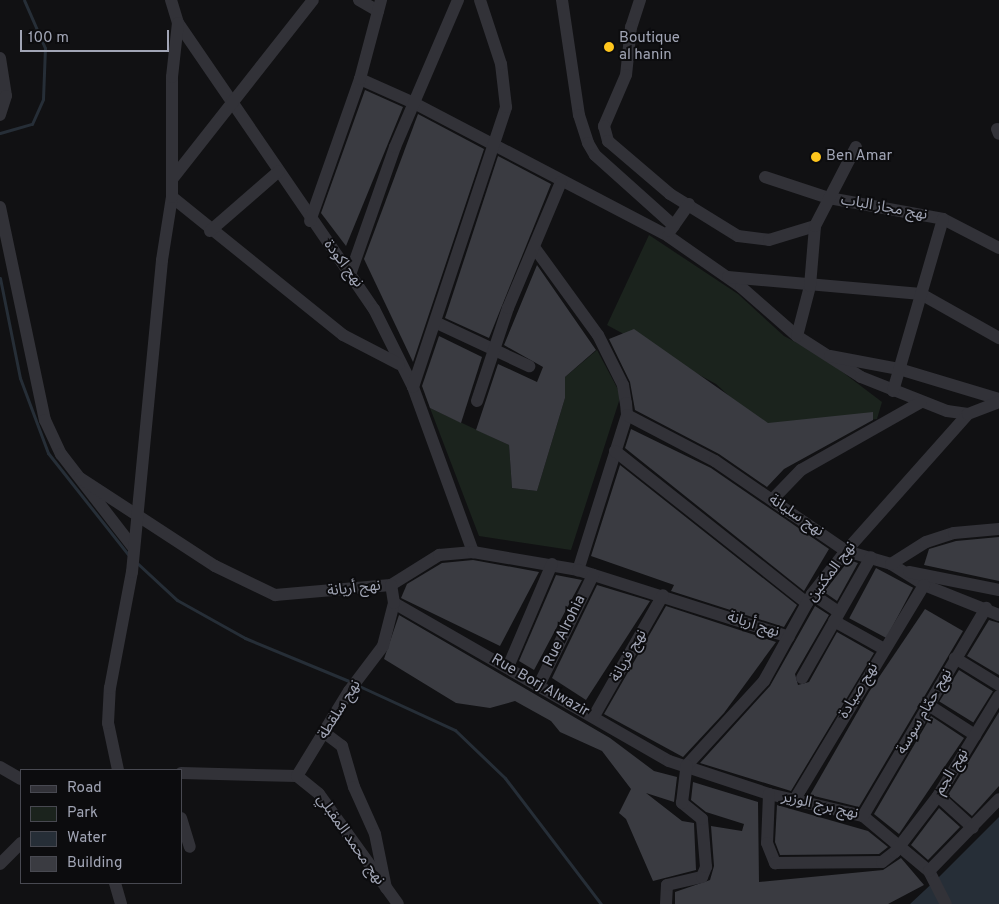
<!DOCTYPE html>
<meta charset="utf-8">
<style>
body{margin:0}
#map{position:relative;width:999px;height:904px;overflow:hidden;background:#111113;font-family:Overpass,"Noto Sans Arabic",sans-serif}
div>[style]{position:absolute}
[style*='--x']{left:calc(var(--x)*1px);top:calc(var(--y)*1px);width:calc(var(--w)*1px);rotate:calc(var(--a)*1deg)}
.green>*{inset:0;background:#1b231d}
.water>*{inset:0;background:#262e37}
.stream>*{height:3px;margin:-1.5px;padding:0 1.5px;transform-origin:1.5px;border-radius:1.5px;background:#262e37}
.building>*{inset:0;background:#3a3b41;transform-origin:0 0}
.street>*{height:12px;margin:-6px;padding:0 6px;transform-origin:6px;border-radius:6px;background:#323238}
.dots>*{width:14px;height:14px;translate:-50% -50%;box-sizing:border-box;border:2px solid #0c0c0e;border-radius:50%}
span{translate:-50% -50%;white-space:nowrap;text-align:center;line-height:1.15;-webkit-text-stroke:4px #0c0c0e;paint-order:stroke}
.poi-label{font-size:15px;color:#a1a5b5}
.left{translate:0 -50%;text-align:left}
.street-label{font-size:15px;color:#a1a5b5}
.legend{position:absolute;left:20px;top:769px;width:162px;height:115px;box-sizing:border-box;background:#0c0c0e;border:1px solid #484951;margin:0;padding:6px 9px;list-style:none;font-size:15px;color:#a1a5b5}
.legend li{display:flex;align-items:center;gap:10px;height:25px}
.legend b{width:25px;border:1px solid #484951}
.scale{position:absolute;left:20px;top:30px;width:149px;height:22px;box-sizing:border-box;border:2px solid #a1a5b5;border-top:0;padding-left:6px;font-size:15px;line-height:18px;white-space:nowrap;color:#a1a5b5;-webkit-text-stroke:4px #0c0c0e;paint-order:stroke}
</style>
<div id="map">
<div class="green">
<i style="clip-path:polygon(649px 235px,738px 294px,784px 336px,820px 355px,882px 402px,877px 419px,767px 431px,716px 384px,607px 325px)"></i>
<i style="clip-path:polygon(597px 350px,621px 395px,571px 550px,479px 536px,430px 408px,509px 445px,512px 488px,537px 491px,565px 398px,565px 377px)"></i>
</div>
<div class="water">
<i style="clip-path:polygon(999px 817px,999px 904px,910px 904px,940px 876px)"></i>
</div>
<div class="stream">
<i style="--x:0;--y:133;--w:33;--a:-16"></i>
<i style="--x:32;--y:124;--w:27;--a:-66"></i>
<i style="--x:43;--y:99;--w:51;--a:-87.8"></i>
<i style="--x:45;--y:48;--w:52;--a:-113.6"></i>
<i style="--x:0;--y:278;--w:102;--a:78.7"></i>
<i style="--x:20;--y:378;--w:80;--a:69.5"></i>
<i style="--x:48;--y:453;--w:132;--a:51.7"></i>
<i style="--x:136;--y:562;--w:56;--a:42.8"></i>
<i style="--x:177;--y:600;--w:78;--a:29.2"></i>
<i style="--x:245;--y:638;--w:115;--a:22.5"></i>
<i style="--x:357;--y:685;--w:108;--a:24.7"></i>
<i style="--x:455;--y:730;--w:69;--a:43.8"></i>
<i style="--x:505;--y:778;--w:158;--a:52.7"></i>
</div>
<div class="building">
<i style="clip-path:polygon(365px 90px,403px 107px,346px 246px,321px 213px)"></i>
<i style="clip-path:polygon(418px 114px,484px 149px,413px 362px,364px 259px)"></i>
<i style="clip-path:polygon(498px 156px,551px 184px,489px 338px,445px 318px)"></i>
<i style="clip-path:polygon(537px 265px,596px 350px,565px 377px,565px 398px,537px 491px,512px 488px,509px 445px,476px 430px,498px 364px,537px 382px,543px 367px,504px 345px)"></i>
<i style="clip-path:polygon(634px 329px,768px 423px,873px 412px,873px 420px,784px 469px,767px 487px,719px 454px,635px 410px,630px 382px,609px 339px)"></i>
<i style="clip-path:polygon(439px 336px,482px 357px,461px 423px,430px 408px,422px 386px)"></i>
<i style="clip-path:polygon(631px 429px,711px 468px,829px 549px,804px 591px,625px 448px)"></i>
<i style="clip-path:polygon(620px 465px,797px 605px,784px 627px,671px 591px,674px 585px,591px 556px)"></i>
<i style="clip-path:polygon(999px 537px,999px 581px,924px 565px,929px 549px,956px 541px)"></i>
<i style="clip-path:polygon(473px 560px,539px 572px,500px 646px,401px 598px,407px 584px,442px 563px)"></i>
<i style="clip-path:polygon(849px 560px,858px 563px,837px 601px,824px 592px)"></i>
<i style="left:876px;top:568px;width:42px;height:57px;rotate:28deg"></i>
<i style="clip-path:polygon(556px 575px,582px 580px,534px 670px,519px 661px)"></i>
<i style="clip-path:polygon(597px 585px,650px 601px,586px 700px,552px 678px)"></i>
<i style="clip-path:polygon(666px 606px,776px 642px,724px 713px,683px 757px,604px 714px)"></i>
<i style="clip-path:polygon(815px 606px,829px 615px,795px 674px,798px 685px,809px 682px,837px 632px,874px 653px,791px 791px,700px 763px,770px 686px)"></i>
<i style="clip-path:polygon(925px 609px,963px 631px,859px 807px,810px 795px,869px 692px)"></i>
<i style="clip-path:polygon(399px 615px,610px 738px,654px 771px,677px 777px,674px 802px,646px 793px,682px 821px,694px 823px,696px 870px,653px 881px,626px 819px,619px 813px,631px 789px,602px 751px,560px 732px,551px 721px,515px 701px,490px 708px,456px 703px,384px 659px)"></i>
<i style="clip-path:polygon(989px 620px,999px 623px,999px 675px,967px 656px)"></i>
<i style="left:959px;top:670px;width:40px;height:37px;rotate:32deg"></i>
<i style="clip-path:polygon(999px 712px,999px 786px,972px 816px,948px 795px)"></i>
<i style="clip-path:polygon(931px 716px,964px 738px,899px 834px,874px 814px)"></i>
<i style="clip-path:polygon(693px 782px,758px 802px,759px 882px,883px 870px,901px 858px,924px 885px,888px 904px,675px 904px,675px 892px,710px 880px,714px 866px,711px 826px,742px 831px,744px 824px,706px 812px,691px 800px)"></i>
<i style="clip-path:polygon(777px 805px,868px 831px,888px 847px,879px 854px,780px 855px,775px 842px)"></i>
<i style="clip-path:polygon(939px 808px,960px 827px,928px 860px,911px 845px)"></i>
</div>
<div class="street">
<i style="--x:171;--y:0;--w:24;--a:73"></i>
<i style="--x:178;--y:23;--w:347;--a:55.6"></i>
<i style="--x:374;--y:309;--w:87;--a:63.4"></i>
<i style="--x:413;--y:387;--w:176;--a:70"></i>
<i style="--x:359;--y:0;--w:22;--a:30"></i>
<i style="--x:562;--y:0;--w:116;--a:81.6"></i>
<i style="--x:579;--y:115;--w:29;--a:72"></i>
<i style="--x:588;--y:143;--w:14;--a:60"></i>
<i style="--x:595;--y:155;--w:106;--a:41.9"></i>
<i style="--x:640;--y:0;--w:28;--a:108"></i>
<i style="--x:631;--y:27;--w:48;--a:95.9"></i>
<i style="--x:626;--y:75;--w:56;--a:113.3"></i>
<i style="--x:604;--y:126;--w:16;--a:75"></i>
<i style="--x:608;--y:141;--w:82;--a:40.5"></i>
<i style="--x:670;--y:194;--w:80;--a:31.7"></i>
<i style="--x:738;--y:236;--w:31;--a:7"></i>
<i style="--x:769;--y:240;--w:48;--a:-16.9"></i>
<i style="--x:0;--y:58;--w:38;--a:81"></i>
<i style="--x:6;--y:96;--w:20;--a:108"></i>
<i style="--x:360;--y:79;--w:59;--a:24"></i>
<i style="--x:414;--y:103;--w:287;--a:27.6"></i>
<i style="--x:668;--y:236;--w:89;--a:34.9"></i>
<i style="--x:741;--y:287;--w:74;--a:41.2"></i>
<i style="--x:797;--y:336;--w:76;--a:32.6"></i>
<i style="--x:861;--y:377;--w:92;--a:21.6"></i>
<i style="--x:947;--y:411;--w:21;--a:8"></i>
<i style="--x:997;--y:129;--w:5;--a:68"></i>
<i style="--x:765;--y:177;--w:67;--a:18.2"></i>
<i style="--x:829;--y:198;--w:116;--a:10.4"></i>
<i style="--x:943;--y:219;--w:63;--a:27.4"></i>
<i style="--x:173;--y:178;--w:226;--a:-51.8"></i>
<i style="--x:172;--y:197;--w:220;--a:38.9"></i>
<i style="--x:343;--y:335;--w:63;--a:27.4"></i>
<i style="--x:0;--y:207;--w:218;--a:78.1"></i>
<i style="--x:45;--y:420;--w:38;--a:65"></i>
<i style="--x:61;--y:454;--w:118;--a:52.3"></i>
<i style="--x:310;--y:221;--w:151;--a:-70.6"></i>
<i style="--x:360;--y:79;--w:82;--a:-75.1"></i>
<i style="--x:210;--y:231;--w:91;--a:-41"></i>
<i style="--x:670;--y:231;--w:33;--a:-55"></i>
<i style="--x:534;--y:247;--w:109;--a:54"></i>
<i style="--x:598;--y:335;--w:56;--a:63.4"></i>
<i style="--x:623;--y:385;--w:18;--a:81"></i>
<i style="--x:626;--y:403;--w:12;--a:85"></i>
<i style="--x:627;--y:415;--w:163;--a:107.5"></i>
<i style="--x:351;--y:272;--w:133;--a:-70.6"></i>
<i style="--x:395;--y:147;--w:160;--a:-66.8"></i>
<i style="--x:728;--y:277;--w:194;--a:5"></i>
<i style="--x:921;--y:294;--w:90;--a:29.4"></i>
<i style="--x:437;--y:323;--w:102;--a:25.1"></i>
<i style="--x:797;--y:336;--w:52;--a:-75.4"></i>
<i style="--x:810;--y:286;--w:60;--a:-85.2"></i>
<i style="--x:815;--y:226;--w:89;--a:-62.6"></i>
<i style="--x:830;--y:356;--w:70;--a:10.7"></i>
<i style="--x:899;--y:369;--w:104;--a:16.7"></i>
<i style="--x:413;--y:387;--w:295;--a:-71.6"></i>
<i style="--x:506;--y:107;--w:43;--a:-96.6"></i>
<i style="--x:501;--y:64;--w:67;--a:-108.2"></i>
<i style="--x:893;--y:391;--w:179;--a:-73.8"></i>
<i style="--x:477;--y:401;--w:98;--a:-71.6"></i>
<i style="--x:508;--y:308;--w:137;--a:-67.2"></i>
<i style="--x:627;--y:415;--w:99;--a:27.6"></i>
<i style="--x:715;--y:461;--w:159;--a:34.5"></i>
<i style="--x:846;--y:551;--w:47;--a:16.1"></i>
<i style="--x:891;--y:564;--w:39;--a:32"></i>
<i style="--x:924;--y:585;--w:81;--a:21.8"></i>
<i style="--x:615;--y:451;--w:245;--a:38.4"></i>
<i style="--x:80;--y:478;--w:161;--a:33.1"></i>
<i style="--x:215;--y:566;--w:67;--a:25.8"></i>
<i style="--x:275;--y:595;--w:116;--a:-4.9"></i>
<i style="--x:391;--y:585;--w:57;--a:-32"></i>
<i style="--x:439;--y:555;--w:34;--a:-5"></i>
<i style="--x:473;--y:552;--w:107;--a:9.7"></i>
<i style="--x:578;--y:570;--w:221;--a:17.6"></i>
<i style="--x:772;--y:500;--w:42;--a:-46"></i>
<i style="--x:801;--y:470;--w:138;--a:-29.5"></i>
<i style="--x:891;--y:564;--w:41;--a:-32.2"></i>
<i style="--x:926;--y:542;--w:29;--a:-18"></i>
<i style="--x:954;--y:533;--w:45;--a:-5.1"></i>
<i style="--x:909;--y:572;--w:92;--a:11.3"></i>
<i style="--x:812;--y:594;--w:32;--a:34"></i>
<i style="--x:394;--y:603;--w:317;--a:29.9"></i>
<i style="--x:669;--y:761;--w:105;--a:18.3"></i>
<i style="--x:769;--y:794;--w:97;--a:13.2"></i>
<i style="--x:863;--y:816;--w:86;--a:39.8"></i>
<i style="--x:929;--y:871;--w:37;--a:63"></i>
<i style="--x:834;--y:621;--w:57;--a:29.2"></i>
<i style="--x:955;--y:658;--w:52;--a:31.5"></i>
<i style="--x:508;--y:667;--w:112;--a:-66.9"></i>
<i style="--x:802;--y:678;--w:139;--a:-60.3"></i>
<i style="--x:538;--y:687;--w:125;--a:-63.8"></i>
<i style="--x:930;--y:706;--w:54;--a:32.8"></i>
<i style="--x:594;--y:716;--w:139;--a:-60.3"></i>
<i style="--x:326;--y:734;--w:20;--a:37"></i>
<i style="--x:342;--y:746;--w:43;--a:73.7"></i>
<i style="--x:354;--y:787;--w:51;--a:65.9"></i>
<i style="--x:375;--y:834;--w:55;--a:78.5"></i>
<i style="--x:687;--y:765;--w:114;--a:-47.5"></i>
<i style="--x:764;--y:681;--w:99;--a:-61.1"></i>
<i style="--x:812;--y:594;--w:55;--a:-51.7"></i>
<i style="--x:846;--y:551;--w:183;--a:-48.3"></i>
<i style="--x:968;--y:414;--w:33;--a:-21"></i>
<i style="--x:0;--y:767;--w:24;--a:30"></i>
<i style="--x:118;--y:770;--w:48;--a:-102"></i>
<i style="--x:108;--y:723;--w:35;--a:-87"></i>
<i style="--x:110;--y:688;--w:118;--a:-79.3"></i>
<i style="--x:132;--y:572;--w:313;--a:-84.5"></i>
<i style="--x:162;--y:260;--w:64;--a:-81"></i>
<i style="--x:172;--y:197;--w:120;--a:-90"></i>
<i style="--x:172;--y:77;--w:54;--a:-83.7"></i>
<i style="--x:181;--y:773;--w:116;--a:1.5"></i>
<i style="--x:297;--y:776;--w:28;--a:39"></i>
<i style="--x:319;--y:794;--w:135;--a:54.3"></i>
<i style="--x:297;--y:776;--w:100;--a:-58.5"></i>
<i style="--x:349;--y:691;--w:56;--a:-52.9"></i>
<i style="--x:383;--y:646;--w:44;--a:-75.7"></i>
<i style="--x:394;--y:603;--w:18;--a:-99"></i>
<i style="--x:769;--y:794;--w:49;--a:92.3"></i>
<i style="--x:767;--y:843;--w:22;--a:68"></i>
<i style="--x:775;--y:863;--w:107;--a:-0.5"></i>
<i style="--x:882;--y:862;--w:16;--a:-38"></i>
<i style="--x:895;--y:852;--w:71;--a:-52.5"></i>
<i style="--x:938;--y:796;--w:117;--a:-58.6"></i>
<i style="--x:938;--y:796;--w:47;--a:42.4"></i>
<i style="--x:795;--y:799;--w:250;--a:-58.9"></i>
<i style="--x:863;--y:816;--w:242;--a:-59.4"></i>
<i style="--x:181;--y:818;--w:30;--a:73"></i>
<i style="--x:0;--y:864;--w:30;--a:-45"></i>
<i style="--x:929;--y:871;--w:100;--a:-45.8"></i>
<i style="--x:115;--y:883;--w:22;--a:74"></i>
<i style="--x:666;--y:904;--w:19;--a:-87"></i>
<i style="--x:667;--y:885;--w:36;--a:-13"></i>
<i style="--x:702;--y:877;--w:11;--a:-68"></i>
<i style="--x:706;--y:867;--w:48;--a:-94.8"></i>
<i style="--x:702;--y:819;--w:26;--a:-141"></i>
<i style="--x:682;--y:803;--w:38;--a:-83"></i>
</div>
<div class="dots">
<i style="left:609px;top:47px;background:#ffc61d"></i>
<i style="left:816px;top:157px;background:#ffc61d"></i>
</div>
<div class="poi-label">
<span class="left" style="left:619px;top:47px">Boutique<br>al hanin</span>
<span class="left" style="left:826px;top:157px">Ben Amar</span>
</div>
<div class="street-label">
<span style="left:884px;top:208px;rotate:10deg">نهج مجاز الباب</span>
<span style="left:343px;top:264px;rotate:53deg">نهج اكودة</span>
<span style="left:796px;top:516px;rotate:34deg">نهج سليانة</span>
<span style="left:832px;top:572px;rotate:-53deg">نهج المكنين</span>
<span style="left:354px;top:589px;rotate:-6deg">نهج أريانة</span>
<span style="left:753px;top:625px;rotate:18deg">نهج أريانة</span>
<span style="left:565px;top:631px;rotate:-64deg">Rue Alrohia</span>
<span style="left:629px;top:656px;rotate:-60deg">نهج فريانة</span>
<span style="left:540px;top:686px;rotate:30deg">Rue Borj Alwazir</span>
<span style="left:859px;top:691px;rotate:-59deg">نهج صيادة</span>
<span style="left:340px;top:710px;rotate:-58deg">نهج سلقطة</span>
<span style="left:925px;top:712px;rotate:-60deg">نهج حمّام سوسة</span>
<span style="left:952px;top:772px;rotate:-58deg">نهج الجم</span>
<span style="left:820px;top:806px;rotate:13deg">نهج برج الوزير</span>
<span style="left:350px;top:840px;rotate:55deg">نهج محمد المقبلي</span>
</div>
<ul class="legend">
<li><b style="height:6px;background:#323238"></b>Road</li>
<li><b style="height:14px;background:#1b231d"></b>Park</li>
<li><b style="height:14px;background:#262e37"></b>Water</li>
<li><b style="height:14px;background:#3a3b41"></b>Building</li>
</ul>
<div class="scale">100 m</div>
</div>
